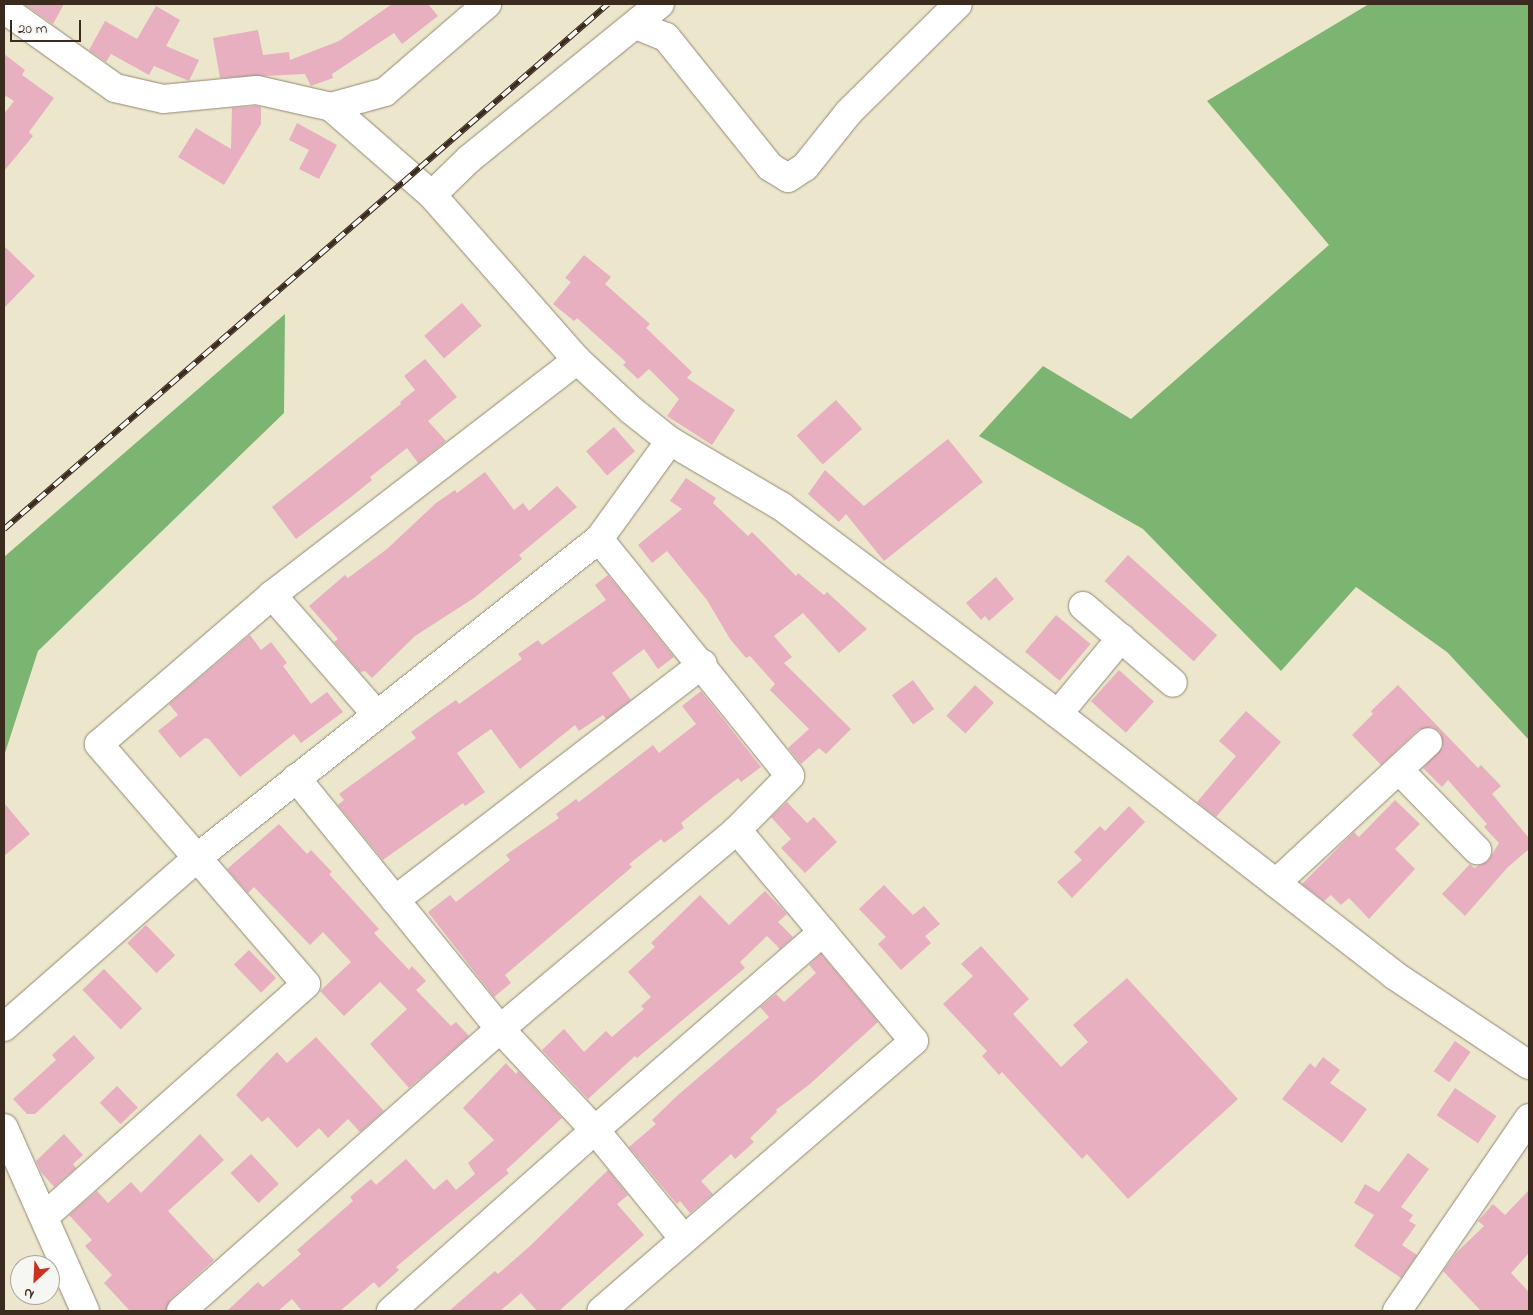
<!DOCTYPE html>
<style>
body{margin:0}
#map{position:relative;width:1533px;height:1315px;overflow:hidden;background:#ece7cc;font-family:"Indie Flower",sans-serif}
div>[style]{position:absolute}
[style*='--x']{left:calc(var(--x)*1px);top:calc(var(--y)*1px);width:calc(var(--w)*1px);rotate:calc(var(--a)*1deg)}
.forest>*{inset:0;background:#7cb471}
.building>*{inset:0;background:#e7afc0;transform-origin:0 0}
.roads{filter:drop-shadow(0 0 1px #948875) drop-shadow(0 0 1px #948875)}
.minor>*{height:28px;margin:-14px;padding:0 14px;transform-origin:14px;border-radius:14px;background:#fff}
.rail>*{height:5.5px;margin-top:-2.75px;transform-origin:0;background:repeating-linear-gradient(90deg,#f6f6f2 0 11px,#3b2a1e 0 22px);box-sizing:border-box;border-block:1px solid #3b2a1e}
span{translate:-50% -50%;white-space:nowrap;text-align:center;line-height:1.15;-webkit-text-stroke:4px #f6f6f2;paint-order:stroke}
.frame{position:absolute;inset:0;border:5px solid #3b2a1e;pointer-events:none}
.north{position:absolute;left:10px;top:1255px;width:50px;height:50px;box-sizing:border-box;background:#f6f6f2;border:1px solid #aba49d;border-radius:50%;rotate:205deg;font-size:14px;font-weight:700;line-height:20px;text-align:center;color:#3b2a1e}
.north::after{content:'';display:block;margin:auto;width:18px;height:22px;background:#c8321e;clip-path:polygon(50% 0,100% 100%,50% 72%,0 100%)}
.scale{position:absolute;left:10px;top:20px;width:71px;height:22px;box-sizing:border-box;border:2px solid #3b2a1e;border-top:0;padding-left:6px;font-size:15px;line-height:18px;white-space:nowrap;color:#3b2a1e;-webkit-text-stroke:4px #f6f6f2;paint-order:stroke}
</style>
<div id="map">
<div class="forest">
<i style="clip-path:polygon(1369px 4px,1529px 4px,1529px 740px,1447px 652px,1356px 587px,1281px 671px,1143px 529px,979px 436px,1043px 366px,1131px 419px,1329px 245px,1207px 101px)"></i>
<i style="clip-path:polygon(285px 314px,284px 413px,38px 651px,4px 756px,4px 557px)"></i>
</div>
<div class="building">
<i style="clip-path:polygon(24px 4px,64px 4px,53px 24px)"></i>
<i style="clip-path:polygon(392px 4px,428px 4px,438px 16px,402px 44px,394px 33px,332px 74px,333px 78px,311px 86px,305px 74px,220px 78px,213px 38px,258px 30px,263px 55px,289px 52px,290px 60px,339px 41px)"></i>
<i style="clip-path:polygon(156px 6px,180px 20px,166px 46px,199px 60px,189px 81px,154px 66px,149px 75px,111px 54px,106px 62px,89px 50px,105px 21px,137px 39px)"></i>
<i style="clip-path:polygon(4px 54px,25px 70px,22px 75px,54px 98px,29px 132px,33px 136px,4px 171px,4px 114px,14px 101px,6px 96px,4px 99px)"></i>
<i style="clip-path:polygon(256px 106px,261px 107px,261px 124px,224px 185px,178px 157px,196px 128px,231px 149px,232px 108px)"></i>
<i style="clip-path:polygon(297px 123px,337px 145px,319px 179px,299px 169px,309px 150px,289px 140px)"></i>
<i style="clip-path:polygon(4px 246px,35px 276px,4px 308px)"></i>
<i style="clip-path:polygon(584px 255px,611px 277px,605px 284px,650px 324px,646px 328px,692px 372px,687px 378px,735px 410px,712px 445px,667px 416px,679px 399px,649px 369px,638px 379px,623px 365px,626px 362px,577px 318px,574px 321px,553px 304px,571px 282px,565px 278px)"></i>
<i style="left:462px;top:303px;width:30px;height:50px;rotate:49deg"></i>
<i style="clip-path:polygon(425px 359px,457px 397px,428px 421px,446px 441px,418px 463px,407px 448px,370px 477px,372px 480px,351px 497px,296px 539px,272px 507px,401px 404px,400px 402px,415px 390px,404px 376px)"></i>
<i style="left:836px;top:400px;width:39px;height:53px;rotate:48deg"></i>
<i style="left:614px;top:427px;width:32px;height:37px;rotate:49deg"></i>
<i style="clip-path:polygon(948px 439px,983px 482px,884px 561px,846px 514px,839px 522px,808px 494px,825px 470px,864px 506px)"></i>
<i style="clip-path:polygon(485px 472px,514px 510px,523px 503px,529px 511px,557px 486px,577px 507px,519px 555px,522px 559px,474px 598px,415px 636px,372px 678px,365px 671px,360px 672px,334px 642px,338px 639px,309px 606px,345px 575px,348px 578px,387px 549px,436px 503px,455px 490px,457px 493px)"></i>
<i style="clip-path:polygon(686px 478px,716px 498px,713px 503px,748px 536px,752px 532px,796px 576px,798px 573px,824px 595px,827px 592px,867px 629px,839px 653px,803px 613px,774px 636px,792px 657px,784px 663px,851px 729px,826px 754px,819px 748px,801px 764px,788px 748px,809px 729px,770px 690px,775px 684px,750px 656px,746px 658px,730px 639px,707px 600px,667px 551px,652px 563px,638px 545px,682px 509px,670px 501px)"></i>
<i style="left:1128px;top:555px;width:120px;height:35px;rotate:42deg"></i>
<i style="clip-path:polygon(608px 575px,674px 657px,658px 669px,644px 649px,612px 673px,631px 700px,606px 719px,603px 715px,579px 731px,575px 725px,520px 769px,491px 729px,457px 753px,485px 792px,465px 806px,463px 803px,383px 860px,338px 805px,344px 800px,339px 794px,416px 738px,411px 732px,437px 713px,456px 700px,459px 704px,522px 659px,518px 654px,538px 640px,542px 645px,606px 600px,595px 585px)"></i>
<i style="clip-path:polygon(996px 577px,1014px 599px,989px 621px,985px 616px,981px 620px,966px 603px)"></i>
<i style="left:1056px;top:615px;width:45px;height:48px;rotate:40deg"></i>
<i style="clip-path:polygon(250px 635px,261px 650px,271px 642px,287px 663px,283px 666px,311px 704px,327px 692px,343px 712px,301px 743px,294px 734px,240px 777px,209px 739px,205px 738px,180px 758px,158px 731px,178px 715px,169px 704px)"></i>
<i style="left:1119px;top:670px;width:47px;height:42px;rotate:42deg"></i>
<i style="left:913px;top:680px;width:36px;height:26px;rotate:54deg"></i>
<i style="left:975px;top:685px;width:26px;height:42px;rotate:43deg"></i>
<i style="clip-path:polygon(1398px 685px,1478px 768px,1481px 765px,1501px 786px,1492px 794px,1529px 838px,1529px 849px,1507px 868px,1465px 916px,1442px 894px,1470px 864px,1474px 868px,1488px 861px,1499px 843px,1484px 827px,1487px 824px,1448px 780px,1442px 787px,1423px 768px,1443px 747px,1440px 732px,1432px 727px,1418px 730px,1381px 765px,1352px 735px,1373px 714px,1371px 711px)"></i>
<i style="clip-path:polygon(701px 691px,761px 767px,741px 782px,738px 778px,712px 798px,681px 823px,684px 828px,664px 843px,661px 839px,629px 864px,632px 867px,505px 975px,511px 983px,494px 997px,428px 912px,450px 895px,456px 902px,510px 860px,506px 855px,559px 818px,556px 814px,576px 799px,579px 802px,653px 745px,659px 753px,696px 724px,682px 706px)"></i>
<i style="clip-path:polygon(1246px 711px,1281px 742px,1216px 817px,1197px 802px,1236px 756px,1219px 741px)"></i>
<i style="clip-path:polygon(1395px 800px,1420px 824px,1395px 849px,1415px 869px,1369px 919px,1349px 898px,1341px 905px,1331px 895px,1324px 901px,1302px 884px,1354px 832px,1359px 837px)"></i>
<i style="clip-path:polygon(787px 802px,807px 823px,814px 817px,837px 842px,805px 873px,781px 848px,791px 839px,771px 817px)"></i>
<i style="clip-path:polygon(4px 803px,30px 834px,4px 856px)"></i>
<i style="clip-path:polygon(1129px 806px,1145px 822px,1072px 898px,1057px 882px,1082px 860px,1074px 852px,1100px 826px,1105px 831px)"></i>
<i style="clip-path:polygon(279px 824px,307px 854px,311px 850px,332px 872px,329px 874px,379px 929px,374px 933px,409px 970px,412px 966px,426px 981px,416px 990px,451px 1026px,456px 1022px,469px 1036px,409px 1088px,370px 1044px,407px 1009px,380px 982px,344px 1016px,320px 991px,351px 962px,323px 932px,310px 945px,254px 887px,248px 893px,227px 869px)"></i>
<i style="clip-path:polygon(884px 885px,913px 915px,924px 906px,940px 924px,925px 936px,931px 943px,901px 970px,878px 944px,886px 937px,859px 909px)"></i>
<i style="clip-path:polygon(765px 891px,787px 914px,778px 922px,793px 937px,780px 949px,767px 936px,740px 962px,745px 968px,637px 1058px,635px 1056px,588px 1099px,542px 1050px,564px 1029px,584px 1052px,606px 1031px,612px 1037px,644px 1009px,641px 1006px,651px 997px,628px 972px,655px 947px,651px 943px,700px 895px,729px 925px)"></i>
<i style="left:146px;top:925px;width:42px;height:26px;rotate:46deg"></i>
<i style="clip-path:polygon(981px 946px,1029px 999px,1013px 1014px,1061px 1067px,1088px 1042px,1073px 1025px,1127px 978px,1238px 1099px,1128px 1199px,1087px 1154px,1082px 1159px,1002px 1072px,999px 1075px,982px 1056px,987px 1051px,943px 1004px,973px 976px,961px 964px)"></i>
<i style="left:249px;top:950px;width:39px;height:21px;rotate:46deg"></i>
<i style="clip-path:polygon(821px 954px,878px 1022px,810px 1084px,776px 1110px,777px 1112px,750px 1138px,754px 1142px,735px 1159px,731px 1154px,701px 1181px,713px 1194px,690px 1213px,680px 1201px,677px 1204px,629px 1147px,656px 1124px,652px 1120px,678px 1095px,769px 1017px,760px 1007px,776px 994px,784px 1002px,816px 973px,809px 965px)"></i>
<i style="left:104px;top:969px;width:55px;height:30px;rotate:46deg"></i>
<i style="clip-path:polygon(74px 1035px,95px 1058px,35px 1114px,27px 1114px,13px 1099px,56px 1060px,52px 1055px)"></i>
<i style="clip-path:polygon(316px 1037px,384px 1111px,360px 1132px,348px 1119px,328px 1138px,319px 1128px,297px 1148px,268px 1117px,262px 1122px,236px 1095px,277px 1052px,287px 1063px)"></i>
<i style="left:1455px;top:1041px;width:19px;height:37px;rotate:35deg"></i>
<i style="clip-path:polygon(1323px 1057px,1340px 1070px,1330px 1083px,1367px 1109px,1342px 1143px,1282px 1099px,1310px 1063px,1315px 1068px)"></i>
<i style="clip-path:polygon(506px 1063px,516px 1074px,518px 1071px,562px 1118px,506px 1170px,509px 1173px,396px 1267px,399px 1270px,379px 1288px,374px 1282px,340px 1311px,302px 1311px,292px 1299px,278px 1311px,227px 1311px,258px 1282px,263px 1287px,301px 1254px,297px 1250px,353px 1201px,350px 1197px,371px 1179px,376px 1185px,406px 1159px,434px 1190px,447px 1179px,456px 1190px,475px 1174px,468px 1163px,494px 1140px,463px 1108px)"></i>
<i style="left:117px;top:1086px;width:30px;height:24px;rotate:46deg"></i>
<i style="left:1455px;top:1088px;width:50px;height:33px;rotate:34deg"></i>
<i style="clip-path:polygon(64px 1134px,83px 1155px,73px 1164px,76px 1168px,54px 1187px,41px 1172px,36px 1161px)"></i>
<i style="clip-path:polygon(200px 1134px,224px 1160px,168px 1211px,214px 1260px,171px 1299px,166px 1311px,130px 1311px,104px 1283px,112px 1275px,85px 1246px,92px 1240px,69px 1215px,97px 1191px,108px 1203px,131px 1182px,141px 1193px)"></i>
<i style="clip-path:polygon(1408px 1153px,1429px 1169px,1401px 1207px,1413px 1215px,1409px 1221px,1416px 1225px,1402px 1245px,1417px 1255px,1401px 1278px,1354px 1246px,1374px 1215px,1354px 1203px,1365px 1184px,1379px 1192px)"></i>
<i style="left:251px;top:1154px;width:41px;height:28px;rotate:47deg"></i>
<i style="clip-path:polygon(608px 1170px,628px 1195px,617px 1204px,644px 1235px,559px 1311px,537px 1311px,521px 1293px,500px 1311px,449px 1311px,495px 1271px,498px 1274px,530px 1246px)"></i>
<i style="clip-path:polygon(1529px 1190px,1529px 1253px,1511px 1273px,1529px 1292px,1529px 1311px,1481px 1311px,1443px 1271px,1457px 1252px,1484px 1226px,1478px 1221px,1493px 1204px,1505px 1215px)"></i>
</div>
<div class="roads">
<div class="minor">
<i style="--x:4;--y:9;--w:136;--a:35.4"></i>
<i style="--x:115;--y:88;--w:49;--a:12.9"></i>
<i style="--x:163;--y:99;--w:94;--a:-5.5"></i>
<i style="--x:257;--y:90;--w:76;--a:12.9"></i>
<i style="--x:331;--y:107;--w:56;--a:-15.5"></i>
<i style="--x:385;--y:92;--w:135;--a:-40.8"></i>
<i style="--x:636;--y:25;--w:32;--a:22"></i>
<i style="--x:666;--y:37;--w:166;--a:51.3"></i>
<i style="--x:770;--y:167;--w:21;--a:31"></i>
<i style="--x:788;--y:178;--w:20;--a:-33"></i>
<i style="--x:805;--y:167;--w:70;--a:-51.3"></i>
<i style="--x:849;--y:112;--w:153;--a:-44.7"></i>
<i style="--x:331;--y:107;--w:134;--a:41.1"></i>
<i style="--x:432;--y:195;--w:220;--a:48.7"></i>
<i style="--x:577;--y:360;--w:74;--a:42.8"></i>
<i style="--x:631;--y:410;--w:50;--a:38.5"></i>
<i style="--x:670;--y:441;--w:129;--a:30.4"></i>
<i style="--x:781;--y:506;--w:346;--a:36.9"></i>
<i style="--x:1058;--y:714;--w:425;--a:37.8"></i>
<i style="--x:1394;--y:975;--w:162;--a:33.7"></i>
<i style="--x:432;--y:195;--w:52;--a:-44.2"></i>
<i style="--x:469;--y:159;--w:246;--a:-39.1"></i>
<i style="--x:599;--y:539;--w:304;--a:51.1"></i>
<i style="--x:790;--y:776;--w:76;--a:134.5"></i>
<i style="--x:272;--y:595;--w:158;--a:48.8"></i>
<i style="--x:1083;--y:606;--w:118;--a:40.5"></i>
<i style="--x:1058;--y:714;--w:99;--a:-50.3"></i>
<i style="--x:1399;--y:770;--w:112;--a:45.7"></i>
<i style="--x:296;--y:778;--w:323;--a:50.9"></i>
<i style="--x:500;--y:1029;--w:309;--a:-40"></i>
<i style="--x:737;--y:830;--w:275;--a:50"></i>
<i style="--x:914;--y:1041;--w:413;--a:139.2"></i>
<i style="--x:1276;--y:883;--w:207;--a:-42.8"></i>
<i style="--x:395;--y:900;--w:388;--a:-37.5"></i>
<i style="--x:4;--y:1027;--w:258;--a:-41.2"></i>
<i style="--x:198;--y:857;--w:512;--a:-38.42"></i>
<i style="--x:599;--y:539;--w:121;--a:-54.1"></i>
<i style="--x:4;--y:1128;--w:200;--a:66.1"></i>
<i style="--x:45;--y:1216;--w:349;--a:-41.6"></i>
<i style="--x:306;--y:984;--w:317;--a:-130.8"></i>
<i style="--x:99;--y:744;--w:228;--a:-40.7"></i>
<i style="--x:272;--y:595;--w:385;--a:-37.6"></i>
<i style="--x:684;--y:1239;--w:141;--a:-129.2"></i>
<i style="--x:595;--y:1130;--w:302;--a:-41"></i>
<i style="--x:181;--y:1311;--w:426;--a:-41.5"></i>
<i style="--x:500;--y:1029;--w:139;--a:46.8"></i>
<i style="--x:595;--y:1130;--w:273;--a:138.4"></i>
<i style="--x:1397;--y:1311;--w:234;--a:-55.6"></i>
</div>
</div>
<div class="rail">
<i style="--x:4;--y:529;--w:800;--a:-41"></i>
</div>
<div class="frame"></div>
<div class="north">N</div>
<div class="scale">20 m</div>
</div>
